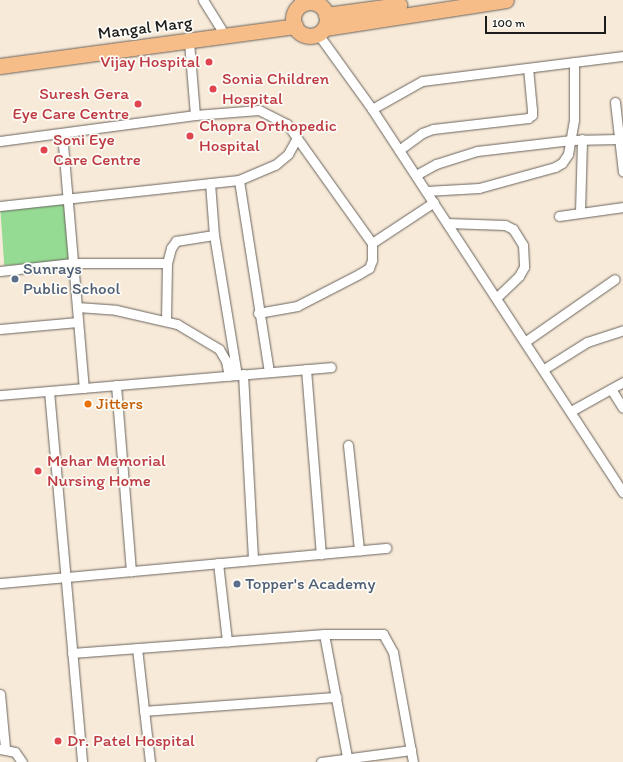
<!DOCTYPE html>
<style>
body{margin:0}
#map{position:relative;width:623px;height:762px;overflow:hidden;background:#f8ead8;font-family:Itim,sans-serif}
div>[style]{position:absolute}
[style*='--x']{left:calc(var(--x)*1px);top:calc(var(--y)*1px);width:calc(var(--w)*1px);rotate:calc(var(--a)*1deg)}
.green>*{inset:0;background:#96db94;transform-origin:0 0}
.roads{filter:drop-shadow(0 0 1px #69645e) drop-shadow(0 0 1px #69645e)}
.street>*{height:9px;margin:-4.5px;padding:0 4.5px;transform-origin:4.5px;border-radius:4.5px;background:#fff}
.primary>*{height:15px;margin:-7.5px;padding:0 7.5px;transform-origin:7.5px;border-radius:7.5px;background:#f7bd88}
.primary>.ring{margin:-7.5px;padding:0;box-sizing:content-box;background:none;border:15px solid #f7bd88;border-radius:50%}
.dots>*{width:11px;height:11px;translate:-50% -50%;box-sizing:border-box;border:2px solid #fdfcf7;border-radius:50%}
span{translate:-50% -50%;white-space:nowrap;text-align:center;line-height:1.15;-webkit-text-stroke:3.5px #fdfcf7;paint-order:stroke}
.street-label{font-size:17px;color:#1c1c1c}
.health-label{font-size:17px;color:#be3a42}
.right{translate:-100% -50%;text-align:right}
.left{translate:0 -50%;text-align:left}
.service-label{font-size:17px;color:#4e5e75}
.food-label{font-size:17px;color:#c56008}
.scale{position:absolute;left:485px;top:16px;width:121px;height:18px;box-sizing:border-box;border:2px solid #1c1c1c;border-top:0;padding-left:5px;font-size:12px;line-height:14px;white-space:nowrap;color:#1c1c1c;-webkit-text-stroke:3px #fdfcf7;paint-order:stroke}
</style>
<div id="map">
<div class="green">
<i style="left:65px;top:202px;width:59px;height:65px;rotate:86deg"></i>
</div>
<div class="roads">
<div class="street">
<i style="--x:203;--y:0;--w:34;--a:58"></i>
<i style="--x:299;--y:0;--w:5;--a:53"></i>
<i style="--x:318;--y:34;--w:92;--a:54.2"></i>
<i style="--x:372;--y:109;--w:458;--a:56.8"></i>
<i style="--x:189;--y:42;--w:73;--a:85.3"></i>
<i style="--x:615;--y:102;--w:70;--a:83.5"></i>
<i style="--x:372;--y:109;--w:57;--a:-29.2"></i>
<i style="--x:422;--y:81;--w:203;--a:-7.1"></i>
<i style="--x:62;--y:133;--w:256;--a:85.1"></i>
<i style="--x:0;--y:141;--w:197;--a:-7.6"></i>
<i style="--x:195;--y:115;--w:64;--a:-4.5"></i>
<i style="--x:259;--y:110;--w:31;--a:27"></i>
<i style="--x:287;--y:124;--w:146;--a:54.5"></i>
<i style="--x:372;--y:243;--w:74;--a:-33.5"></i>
<i style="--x:399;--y:150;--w:29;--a:-36"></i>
<i style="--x:422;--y:133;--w:12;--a:-20"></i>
<i style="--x:433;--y:129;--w:96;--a:-6.6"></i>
<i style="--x:528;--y:118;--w:5;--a:-37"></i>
<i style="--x:532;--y:115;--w:5;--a:-90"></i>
<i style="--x:532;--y:110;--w:42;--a:-95.4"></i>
<i style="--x:416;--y:175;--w:23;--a:-29"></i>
<i style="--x:436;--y:164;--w:43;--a:-17.6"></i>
<i style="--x:477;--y:151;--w:95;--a:-6.7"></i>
<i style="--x:571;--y:140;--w:48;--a:-1.2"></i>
<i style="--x:210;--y:183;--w:52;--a:85.6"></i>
<i style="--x:214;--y:235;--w:142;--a:80.7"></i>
<i style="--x:426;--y:191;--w:53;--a:-3.2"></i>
<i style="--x:479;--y:188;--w:79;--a:-15.4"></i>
<i style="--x:555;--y:167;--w:8;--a:-30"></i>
<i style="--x:562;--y:163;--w:11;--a:-56"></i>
<i style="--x:568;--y:154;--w:35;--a:-80"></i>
<i style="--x:574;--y:120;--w:58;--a:-90"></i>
<i style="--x:0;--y:206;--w:240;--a:-6.2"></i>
<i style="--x:580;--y:212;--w:73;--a:-88.4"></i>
<i style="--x:559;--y:216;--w:65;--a:-8"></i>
<i style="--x:447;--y:223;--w:58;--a:2"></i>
<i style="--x:505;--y:225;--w:9;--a:27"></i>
<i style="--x:513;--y:229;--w:19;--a:58"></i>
<i style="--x:523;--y:245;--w:22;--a:87"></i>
<i style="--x:524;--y:267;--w:10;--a:119"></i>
<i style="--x:519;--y:276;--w:30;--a:136"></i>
<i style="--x:167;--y:263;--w:16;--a:-75"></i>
<i style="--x:171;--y:248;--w:9;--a:-54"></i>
<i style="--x:176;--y:241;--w:38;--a:-9"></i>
<i style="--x:0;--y:271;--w:73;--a:-6.3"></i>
<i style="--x:73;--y:263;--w:94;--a:0"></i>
<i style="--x:167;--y:263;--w:57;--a:91"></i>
<i style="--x:77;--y:307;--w:39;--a:4"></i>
<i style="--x:116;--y:310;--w:63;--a:12.9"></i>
<i style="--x:177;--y:324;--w:49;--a:30.8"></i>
<i style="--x:219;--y:349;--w:14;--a:60"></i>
<i style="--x:226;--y:361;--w:15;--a:79"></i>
<i style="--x:258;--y:313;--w:40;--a:-10"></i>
<i style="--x:297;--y:306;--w:70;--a:-27.3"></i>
<i style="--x:359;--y:274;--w:12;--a:-31"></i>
<i style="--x:369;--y:268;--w:9;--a:-69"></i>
<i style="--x:372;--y:260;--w:17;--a:-90"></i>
<i style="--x:0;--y:329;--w:78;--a:-5.1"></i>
<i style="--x:526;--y:341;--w:108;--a:-34.9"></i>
<i style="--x:306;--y:369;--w:186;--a:85.4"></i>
<i style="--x:544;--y:369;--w:51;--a:-32.1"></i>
<i style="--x:587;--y:342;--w:38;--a:-18"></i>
<i style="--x:269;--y:372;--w:194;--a:-98.9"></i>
<i style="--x:239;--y:180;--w:39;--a:-23"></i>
<i style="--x:275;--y:165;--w:17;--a:-40"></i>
<i style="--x:288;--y:154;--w:18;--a:-61"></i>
<i style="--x:243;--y:374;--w:186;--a:86.9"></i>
<i style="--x:116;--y:385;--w:187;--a:85.4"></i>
<i style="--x:611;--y:389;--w:22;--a:58"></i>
<i style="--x:49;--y:391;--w:372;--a:84.9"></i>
<i style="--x:0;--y:395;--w:332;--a:-4.8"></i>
<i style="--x:571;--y:411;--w:60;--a:-29.1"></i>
<i style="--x:348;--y:445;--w:106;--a:84"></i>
<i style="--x:218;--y:563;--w:79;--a:83.4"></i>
<i style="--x:0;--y:583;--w:388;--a:-5.2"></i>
<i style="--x:324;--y:634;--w:130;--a:79.4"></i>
<i style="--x:137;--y:648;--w:115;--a:83.5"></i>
<i style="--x:72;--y:653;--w:253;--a:-4.3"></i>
<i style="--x:324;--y:634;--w:59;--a:0"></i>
<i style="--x:383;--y:634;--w:21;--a:61"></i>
<i style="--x:393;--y:652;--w:112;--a:79.7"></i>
<i style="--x:0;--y:694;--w:54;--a:84.7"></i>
<i style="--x:144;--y:711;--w:193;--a:-4.2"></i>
<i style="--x:0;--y:749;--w:15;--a:11"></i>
<i style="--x:15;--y:752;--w:12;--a:55"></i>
<i style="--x:321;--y:762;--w:91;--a:-7.6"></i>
</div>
<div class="primary">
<i class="ring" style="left:293px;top:2px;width:19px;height:19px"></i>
<i style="--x:326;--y:15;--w:74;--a:-7.8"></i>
<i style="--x:325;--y:28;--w:183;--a:-8.8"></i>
<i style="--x:0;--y:66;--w:298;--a:-7.7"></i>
</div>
</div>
<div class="dots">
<i style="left:209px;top:62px;background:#e0444e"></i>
<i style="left:213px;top:89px;background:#e0444e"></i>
<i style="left:138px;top:104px;background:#e0444e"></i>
<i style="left:190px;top:136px;background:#e0444e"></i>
<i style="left:44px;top:150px;background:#e0444e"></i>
<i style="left:15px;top:279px;background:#5c6f8a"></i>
<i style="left:88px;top:404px;background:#e8710a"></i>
<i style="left:38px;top:471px;background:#e0444e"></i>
<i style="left:237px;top:584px;background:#5c6f8a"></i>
<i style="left:58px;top:741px;background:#e0444e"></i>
</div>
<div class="street-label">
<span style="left:145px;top:28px;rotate:-7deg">Mangal Marg</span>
</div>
<div class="health-label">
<span class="right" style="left:200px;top:62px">Vijay Hospital</span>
<span class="left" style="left:222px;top:89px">Sonia Children<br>Hospital</span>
<span class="right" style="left:129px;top:104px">Suresh Gera<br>Eye Care Centre</span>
<span class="left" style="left:199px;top:136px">Chopra Orthopedic<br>Hospital</span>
<span class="left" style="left:53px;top:150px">Soni Eye<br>Care Centre</span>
<span class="left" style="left:47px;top:471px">Mehar Memorial<br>Nursing Home</span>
<span class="left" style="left:67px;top:741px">Dr. Patel Hospital</span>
</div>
<div class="service-label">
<span class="left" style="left:23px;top:279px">Sunrays<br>Public School</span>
<span class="left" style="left:245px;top:584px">Topper's Academy</span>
</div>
<div class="food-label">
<span class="left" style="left:96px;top:404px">Jitters</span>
</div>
<div class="scale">100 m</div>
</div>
